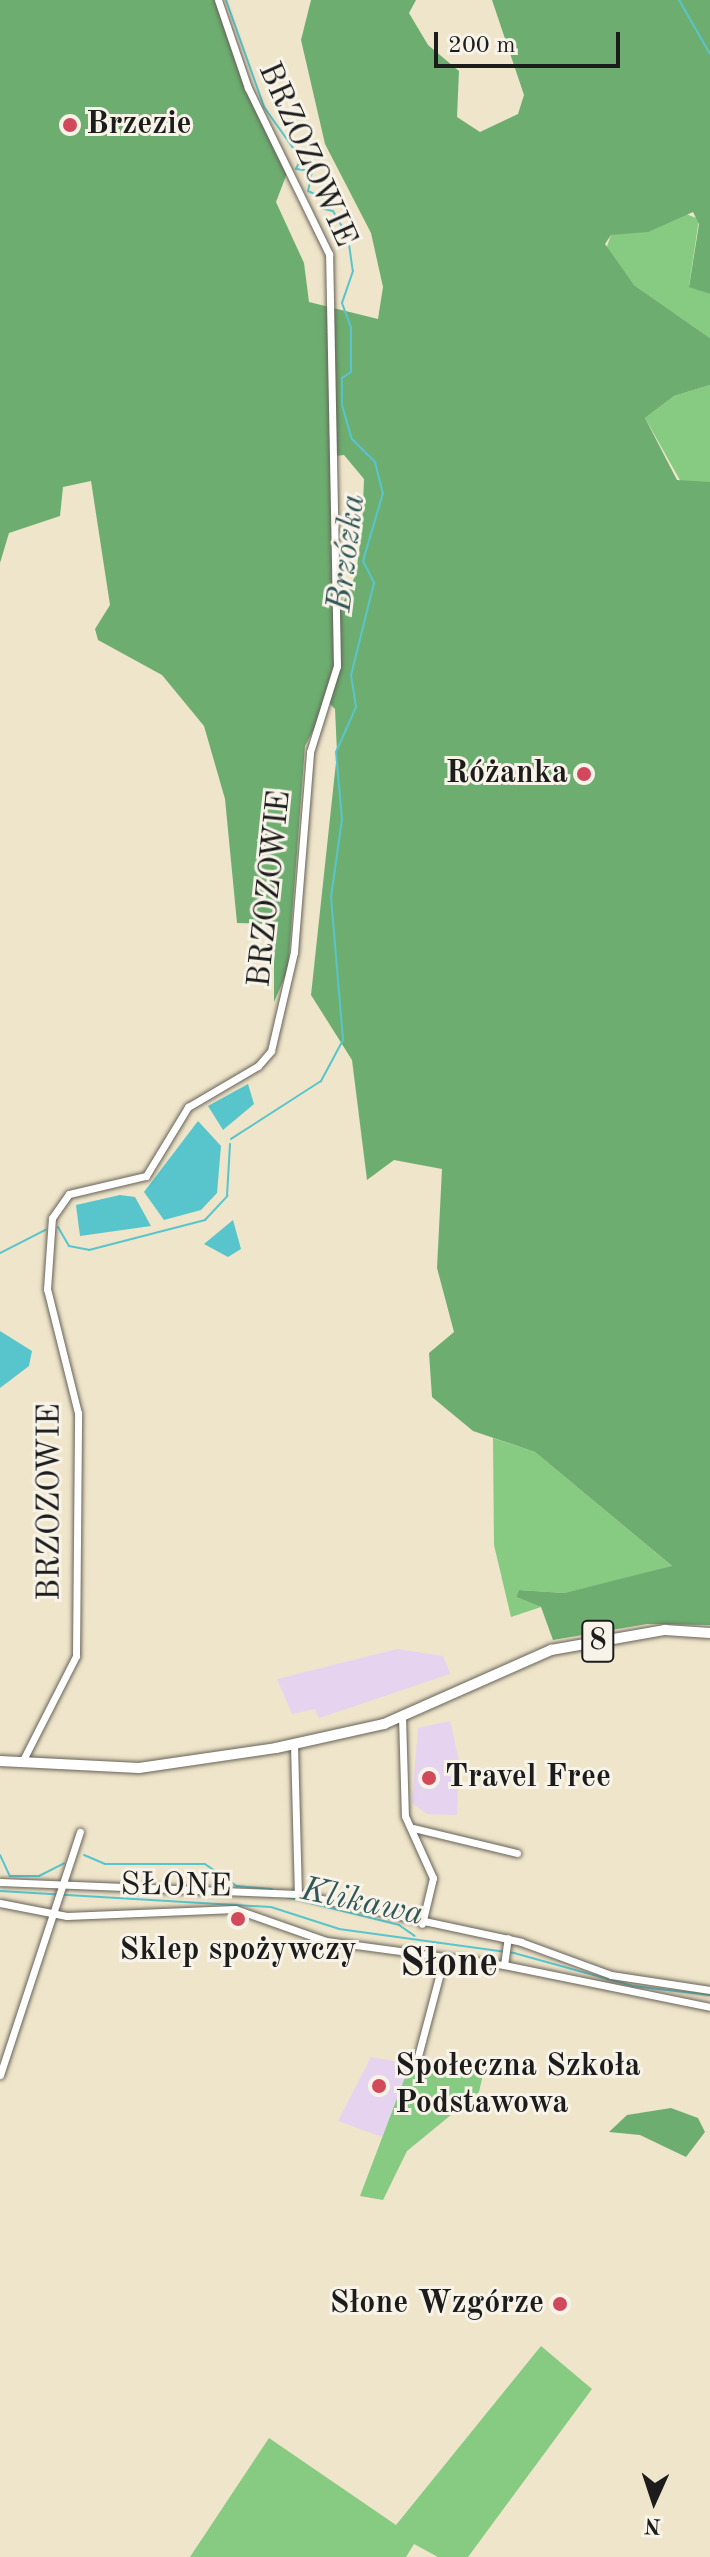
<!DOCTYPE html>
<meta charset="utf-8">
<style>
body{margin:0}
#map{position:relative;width:710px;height:2557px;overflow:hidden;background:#efe5ca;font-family:"Old Standard TT",serif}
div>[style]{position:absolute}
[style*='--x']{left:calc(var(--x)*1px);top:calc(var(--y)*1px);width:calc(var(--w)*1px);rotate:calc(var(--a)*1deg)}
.built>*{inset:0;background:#e5d3f0}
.green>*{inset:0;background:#87ca82}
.forest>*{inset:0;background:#6dae70}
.water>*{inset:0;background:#57c5cb}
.stream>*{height:2px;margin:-1px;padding:0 1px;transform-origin:1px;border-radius:1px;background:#57c5cb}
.roads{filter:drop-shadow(0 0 2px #666259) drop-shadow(0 0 2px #666259)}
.minor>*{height:7px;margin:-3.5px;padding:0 3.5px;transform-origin:3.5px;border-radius:3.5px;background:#fff}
.highway>*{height:10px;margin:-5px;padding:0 5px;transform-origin:5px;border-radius:5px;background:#fff}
.dots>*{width:22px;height:22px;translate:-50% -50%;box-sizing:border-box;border:4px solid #f7f3e8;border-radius:50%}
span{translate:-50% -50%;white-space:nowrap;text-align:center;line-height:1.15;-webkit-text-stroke:6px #f7f3e8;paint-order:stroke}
.shield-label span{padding:2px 6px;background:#f7f3e8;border:2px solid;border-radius:6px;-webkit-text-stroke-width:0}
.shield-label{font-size:30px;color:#1c1c1c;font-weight:700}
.poi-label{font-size:32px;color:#1c1c1c;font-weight:700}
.left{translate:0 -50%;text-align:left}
.right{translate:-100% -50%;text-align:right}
.street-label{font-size:32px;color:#1c1c1c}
.water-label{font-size:34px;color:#315759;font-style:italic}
.district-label{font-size:40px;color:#1c1c1c;font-weight:700}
.north{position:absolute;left:614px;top:2461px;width:80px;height:80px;-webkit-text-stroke:6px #f7f3e8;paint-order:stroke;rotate:183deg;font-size:22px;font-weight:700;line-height:32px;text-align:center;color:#1c1c1c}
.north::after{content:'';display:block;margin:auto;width:28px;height:36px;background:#1c1c1c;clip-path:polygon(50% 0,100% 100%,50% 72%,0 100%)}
.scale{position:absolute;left:434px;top:32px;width:186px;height:36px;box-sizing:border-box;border:4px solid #1c1c1c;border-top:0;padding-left:10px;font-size:24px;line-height:28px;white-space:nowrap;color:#1c1c1c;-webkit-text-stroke:6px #f7f3e8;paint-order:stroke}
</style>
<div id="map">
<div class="built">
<i style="clip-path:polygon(397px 1649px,443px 1656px,450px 1674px,319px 1718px,315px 1709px,292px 1714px,277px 1679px)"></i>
<i style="clip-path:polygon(450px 1721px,459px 1761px,457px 1815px,427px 1814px,412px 1803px,418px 1728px)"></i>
<i style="clip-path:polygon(371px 2057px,411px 2064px,382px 2137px,338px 2121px)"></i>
</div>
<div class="green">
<i style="clip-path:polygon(686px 214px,699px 219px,689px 286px,710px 294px,710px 338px,634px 285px,606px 249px,611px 235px)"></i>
<i style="clip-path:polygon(710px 385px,710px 482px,681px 482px,645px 418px,674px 396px)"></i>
<i style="clip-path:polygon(493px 1438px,535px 1452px,673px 1567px,564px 1593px,519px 1590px,516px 1597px,541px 1607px,511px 1617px,494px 1545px)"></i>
<i style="clip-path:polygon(469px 2057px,484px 2070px,479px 2092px,407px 2151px,383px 2200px,360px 2196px,407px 2072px)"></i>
<i style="clip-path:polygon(541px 2346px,592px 2389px,468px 2557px,438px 2557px,414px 2544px,406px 2557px,190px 2557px,269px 2438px,396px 2525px)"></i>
</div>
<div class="forest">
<i style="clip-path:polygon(evenodd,0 0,218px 0,237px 61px,289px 168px,276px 202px,304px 263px,309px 302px,378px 319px,383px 287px,371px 233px,325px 144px,301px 40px,311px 0,416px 0,409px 13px,428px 45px,459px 71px,457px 117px,480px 132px,518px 114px,524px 95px,492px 0,710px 0,710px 294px,689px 287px,699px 224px,693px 212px,648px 232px,611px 235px,605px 244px,634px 285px,710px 338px,710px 385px,674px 396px,645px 418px,677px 480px,710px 482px,710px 1625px,647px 1624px,553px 1640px,541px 1607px,516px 1597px,519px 1590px,564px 1593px,672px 1566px,535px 1452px,473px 1431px,432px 1397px,429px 1353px,454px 1332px,437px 1268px,442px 1169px,394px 1160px,367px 1180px,352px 1060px,311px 995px,337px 753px,335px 709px,328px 702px,305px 746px,288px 970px,274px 1002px,274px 924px,237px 923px,225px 799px,204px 726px,162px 675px,98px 640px,95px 629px,110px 605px,91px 481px,63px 487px,60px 516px,9px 533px,0 563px,0 0,344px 455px,364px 479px,362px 528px,356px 574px,338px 614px,335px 456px,344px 455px)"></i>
<i style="clip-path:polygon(671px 2108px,698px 2118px,705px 2132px,686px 2157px,640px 2135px,609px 2132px,627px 2115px)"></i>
</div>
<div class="water">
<i style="clip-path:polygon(248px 1084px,254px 1104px,223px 1130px,208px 1106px)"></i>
<i style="clip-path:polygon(198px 1121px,221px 1146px,217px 1193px,201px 1210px,164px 1220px,144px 1192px)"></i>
<i style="clip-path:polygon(120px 1195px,135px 1197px,151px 1226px,80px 1236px,76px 1205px)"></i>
<i style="clip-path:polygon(233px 1220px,241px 1249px,228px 1257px,204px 1244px)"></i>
<i style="clip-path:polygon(0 1331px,32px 1351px,29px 1366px,0 1388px)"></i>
</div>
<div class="stream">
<i style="--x:226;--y:0;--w:114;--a:70.4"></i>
<i style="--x:264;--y:107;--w:64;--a:54.6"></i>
<i style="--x:301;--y:159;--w:11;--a:117"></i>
<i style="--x:296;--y:169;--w:16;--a:7"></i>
<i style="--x:312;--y:171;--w:20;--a:101"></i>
<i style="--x:308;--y:191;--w:19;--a:25"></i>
<i style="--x:325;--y:199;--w:10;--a:119"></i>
<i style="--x:320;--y:208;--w:13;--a:13"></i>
<i style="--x:333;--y:211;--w:30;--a:60"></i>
<i style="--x:348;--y:237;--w:34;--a:82"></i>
<i style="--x:353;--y:271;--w:34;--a:109"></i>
<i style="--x:342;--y:303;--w:27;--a:70"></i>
<i style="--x:351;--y:328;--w:44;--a:90"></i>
<i style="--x:351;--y:372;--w:11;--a:146"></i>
<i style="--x:342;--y:378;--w:27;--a:90"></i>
<i style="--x:342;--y:405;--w:35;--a:74"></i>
<i style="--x:352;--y:439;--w:33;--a:45"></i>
<i style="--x:375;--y:462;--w:32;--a:76"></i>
<i style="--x:383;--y:493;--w:71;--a:106.4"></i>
<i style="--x:363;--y:561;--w:25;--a:63"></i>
<i style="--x:374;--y:583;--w:95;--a:104"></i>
<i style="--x:351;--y:675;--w:32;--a:81"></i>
<i style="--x:356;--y:707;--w:49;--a:114"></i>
<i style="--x:336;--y:752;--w:67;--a:84.9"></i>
<i style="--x:342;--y:819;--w:79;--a:98"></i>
<i style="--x:331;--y:897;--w:144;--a:85.2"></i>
<i style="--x:343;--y:1040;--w:47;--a:118.2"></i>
<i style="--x:321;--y:1081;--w:107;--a:147.2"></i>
<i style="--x:679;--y:0;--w:62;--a:60.1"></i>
<i style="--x:58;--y:1227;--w:22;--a:60"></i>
<i style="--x:69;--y:1246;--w:20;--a:11"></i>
<i style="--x:89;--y:1250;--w:120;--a:-14.5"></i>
<i style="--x:205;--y:1220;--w:33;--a:-47"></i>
<i style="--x:227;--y:1196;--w:52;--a:-86.7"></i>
<i style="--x:0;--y:1253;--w:51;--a:-27.1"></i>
<i style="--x:0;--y:1855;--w:23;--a:65"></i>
<i style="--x:10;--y:1876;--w:29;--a:0"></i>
<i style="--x:39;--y:1876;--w:28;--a:-27"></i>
<i style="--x:84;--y:1855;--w:23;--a:23"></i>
<i style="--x:105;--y:1864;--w:100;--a:0"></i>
<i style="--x:205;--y:1864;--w:39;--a:35"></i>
<i style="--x:237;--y:1886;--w:35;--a:5"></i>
<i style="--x:0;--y:1891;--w:271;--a:3.4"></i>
<i style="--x:271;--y:1907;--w:71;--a:17.9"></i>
<i style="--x:339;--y:1929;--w:177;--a:7.8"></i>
<i style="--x:514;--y:1953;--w:123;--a:15.5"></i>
<i style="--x:633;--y:1986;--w:78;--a:6.7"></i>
<i style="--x:282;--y:1896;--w:121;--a:13.9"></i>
<i style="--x:399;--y:1925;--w:19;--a:35"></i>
</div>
<div class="roads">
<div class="minor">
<i style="--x:402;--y:1717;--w:99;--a:88.3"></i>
<i style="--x:405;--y:1816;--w:68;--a:65.7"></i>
<i style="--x:433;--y:1878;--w:47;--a:103.4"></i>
<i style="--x:294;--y:1744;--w:150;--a:88.5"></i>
<i style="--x:22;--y:1762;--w:119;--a:-63"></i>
<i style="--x:76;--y:1656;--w:243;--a:-89.5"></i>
<i style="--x:78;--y:1413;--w:128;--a:-104"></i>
<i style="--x:47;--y:1289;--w:71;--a:-86"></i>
<i style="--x:52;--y:1218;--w:29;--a:-55"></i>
<i style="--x:69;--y:1194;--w:79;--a:-13.2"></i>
<i style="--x:146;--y:1176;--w:81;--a:-58.7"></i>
<i style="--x:188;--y:1107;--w:81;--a:-30.4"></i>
<i style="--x:258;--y:1066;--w:20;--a:-49"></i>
<i style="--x:271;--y:1051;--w:102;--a:-76.9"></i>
<i style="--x:294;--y:952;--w:201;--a:-85.4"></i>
<i style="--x:310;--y:752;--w:90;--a:-72.6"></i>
<i style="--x:337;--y:666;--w:412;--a:-91.1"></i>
<i style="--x:329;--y:254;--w:185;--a:-116"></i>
<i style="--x:248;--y:88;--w:93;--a:-108.8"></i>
<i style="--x:413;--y:1828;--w:107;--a:13.5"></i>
<i style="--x:0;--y:1882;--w:298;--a:2.3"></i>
<i style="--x:298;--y:1894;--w:228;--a:12.1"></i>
<i style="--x:521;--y:1942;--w:96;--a:20.1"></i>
<i style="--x:611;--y:1975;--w:100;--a:8.6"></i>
<i style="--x:0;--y:1903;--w:68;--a:11"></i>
<i style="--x:67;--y:1916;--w:168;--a:-2.4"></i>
<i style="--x:235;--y:1909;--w:96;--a:19.4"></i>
<i style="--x:326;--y:1941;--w:180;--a:7.7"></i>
<i style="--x:504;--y:1965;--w:210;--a:11.5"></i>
<i style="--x:504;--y:1965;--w:27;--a:-82"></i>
<i style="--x:417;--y:2060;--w:106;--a:-75.2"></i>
<i style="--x:0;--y:2075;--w:256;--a:-71.8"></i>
</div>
<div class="highway">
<i style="--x:0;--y:1761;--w:139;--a:2.9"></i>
<i style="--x:139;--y:1768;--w:138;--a:-8.3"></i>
<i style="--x:276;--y:1748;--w:111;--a:-12.5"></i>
<i style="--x:384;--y:1724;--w:183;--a:-23.9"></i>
<i style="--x:551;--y:1650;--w:116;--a:-10"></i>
<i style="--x:665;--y:1630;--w:45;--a:3.8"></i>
</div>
</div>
<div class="dots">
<i style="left:70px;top:125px;background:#d1495b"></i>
<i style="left:584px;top:774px;background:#d1495b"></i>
<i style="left:429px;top:1778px;background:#d1495b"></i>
<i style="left:238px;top:1919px;background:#d1495b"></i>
<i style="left:379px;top:2086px;background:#d1495b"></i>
<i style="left:560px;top:2304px;background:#d1495b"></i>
</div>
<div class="shield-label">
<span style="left:598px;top:1641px">8</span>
</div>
<div class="poi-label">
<span class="left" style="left:86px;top:125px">Brzezie</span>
<span class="right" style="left:568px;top:774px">Różanka</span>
<span class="left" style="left:445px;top:1778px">Travel Free</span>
<span style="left:238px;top:1951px">Sklep spożywczy</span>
<span class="left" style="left:395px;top:2086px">Społeczna Szkoła<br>Podstawowa</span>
<span class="right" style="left:544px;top:2304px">Słone Wzgórze</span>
</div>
<div class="street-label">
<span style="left:306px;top:155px;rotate:66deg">BRZOZOWIE</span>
<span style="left:271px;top:889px;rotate:-84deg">BRZOZOWIE</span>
<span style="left:51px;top:1502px;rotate:-90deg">BRZOZOWIE</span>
<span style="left:176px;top:1887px;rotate:1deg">SŁONE</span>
</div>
<div class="water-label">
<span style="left:348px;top:553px;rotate:-83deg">Brzózka</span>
<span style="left:362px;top:1903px;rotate:12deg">Klikawa</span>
</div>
<div class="district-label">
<span style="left:449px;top:1965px">Słone</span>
</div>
<div class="north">N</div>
<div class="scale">200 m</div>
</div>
